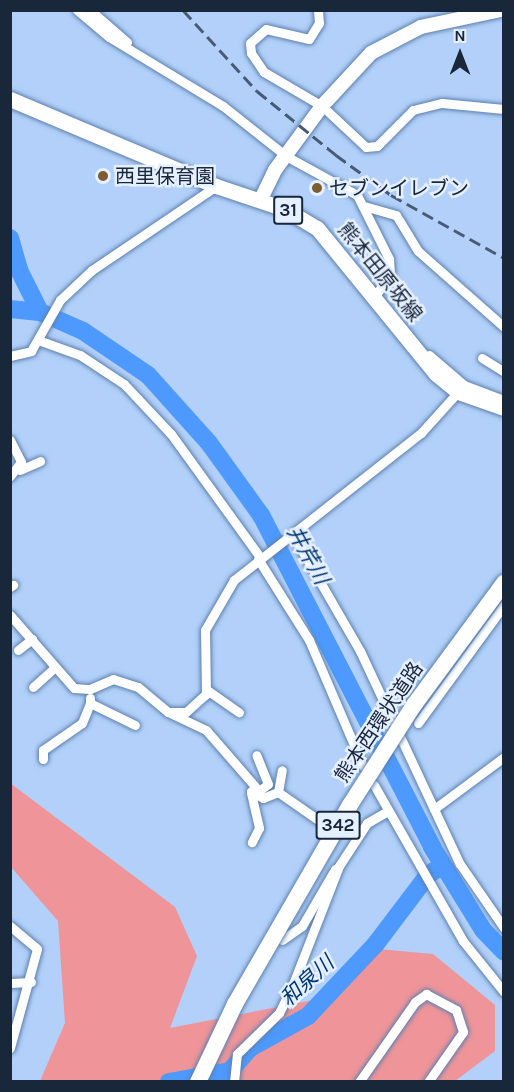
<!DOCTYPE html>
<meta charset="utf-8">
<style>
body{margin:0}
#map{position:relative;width:514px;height:1092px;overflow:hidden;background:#b2d0f9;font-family:Karla,"Noto Sans JP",sans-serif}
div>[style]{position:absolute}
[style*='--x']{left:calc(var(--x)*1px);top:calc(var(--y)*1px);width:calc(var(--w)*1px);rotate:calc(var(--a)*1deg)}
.green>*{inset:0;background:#ef9499}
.river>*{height:18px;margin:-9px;padding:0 9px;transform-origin:9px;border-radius:9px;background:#4d99fe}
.roads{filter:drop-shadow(0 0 2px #5d80af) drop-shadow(0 0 2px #5d80af)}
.street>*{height:9px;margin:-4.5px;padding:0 4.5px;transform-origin:4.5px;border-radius:4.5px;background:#fff}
.secondary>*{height:14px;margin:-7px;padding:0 7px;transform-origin:7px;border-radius:7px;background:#fff}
.primary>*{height:15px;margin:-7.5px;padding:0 7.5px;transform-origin:7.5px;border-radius:7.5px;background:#fff}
.rail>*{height:3px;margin-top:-1.5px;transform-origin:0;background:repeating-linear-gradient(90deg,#485b75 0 12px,transparent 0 18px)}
.bridges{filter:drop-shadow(0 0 2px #5d80af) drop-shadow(0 0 2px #5d80af)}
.highway-bridge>*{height:16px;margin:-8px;padding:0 8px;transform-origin:8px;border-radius:8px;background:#fff}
.dots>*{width:16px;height:16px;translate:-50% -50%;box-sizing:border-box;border:3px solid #e4efff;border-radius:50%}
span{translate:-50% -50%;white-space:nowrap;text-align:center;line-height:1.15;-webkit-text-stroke:5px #e4efff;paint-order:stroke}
.shield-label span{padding:2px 4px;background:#e4efff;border:2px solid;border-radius:4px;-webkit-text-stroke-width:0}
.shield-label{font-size:18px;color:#19273b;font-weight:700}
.poi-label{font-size:20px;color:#19273b}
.left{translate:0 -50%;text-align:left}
.street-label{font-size:20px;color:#19273b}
.water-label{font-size:21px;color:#003472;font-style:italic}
.frame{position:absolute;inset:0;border:12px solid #19273b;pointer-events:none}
.north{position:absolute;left:430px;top:24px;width:60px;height:60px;-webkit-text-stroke:4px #e4efff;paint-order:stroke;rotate:0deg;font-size:16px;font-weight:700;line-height:24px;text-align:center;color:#19273b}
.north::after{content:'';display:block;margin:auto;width:21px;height:27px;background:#19273b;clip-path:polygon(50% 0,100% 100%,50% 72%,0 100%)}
</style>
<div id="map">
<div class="green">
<i style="clip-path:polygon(10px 783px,175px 907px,197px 956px,170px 1028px,329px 997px,378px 949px,433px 954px,495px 1005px,495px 1051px,455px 1081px,40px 1081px,65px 1023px,58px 921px,11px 867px)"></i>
</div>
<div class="river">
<i style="--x:10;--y:238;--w:33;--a:74"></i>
<i style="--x:19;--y:270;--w:47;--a:63.4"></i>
<i style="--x:40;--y:312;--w:47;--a:23.8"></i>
<i style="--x:83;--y:331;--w:78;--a:34.1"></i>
<i style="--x:148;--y:375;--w:91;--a:48.1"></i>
<i style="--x:209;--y:443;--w:89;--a:54.2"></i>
<i style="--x:261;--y:515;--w:373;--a:62.7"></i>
<i style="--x:432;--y:847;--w:97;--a:58.4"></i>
<i style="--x:483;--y:930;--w:30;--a:46"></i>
<i style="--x:10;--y:309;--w:30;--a:6"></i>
<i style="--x:169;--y:1082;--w:62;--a:-10.2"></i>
<i style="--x:230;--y:1071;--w:30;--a:-49"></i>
<i style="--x:250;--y:1048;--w:66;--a:-28.9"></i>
<i style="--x:308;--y:1016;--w:98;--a:-46.7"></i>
<i style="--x:375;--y:945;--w:88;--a:-52.9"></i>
<i style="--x:428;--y:875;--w:18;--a:-34"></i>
</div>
<div class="roads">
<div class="street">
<i style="--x:77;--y:10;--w:42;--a:40.2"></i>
<i style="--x:109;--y:37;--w:133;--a:31.2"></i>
<i style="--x:223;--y:106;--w:80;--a:38.4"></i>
<i style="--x:286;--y:156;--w:81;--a:28.8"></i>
<i style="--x:357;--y:195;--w:72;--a:63.4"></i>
<i style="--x:389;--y:259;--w:15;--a:86"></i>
<i style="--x:390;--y:274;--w:27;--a:124"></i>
<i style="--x:90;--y:10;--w:49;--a:40.9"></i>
<i style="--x:318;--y:10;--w:13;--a:86"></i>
<i style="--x:319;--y:23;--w:19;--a:122"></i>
<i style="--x:309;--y:39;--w:44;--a:-166.9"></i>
<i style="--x:266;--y:29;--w:21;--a:139"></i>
<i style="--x:250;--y:43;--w:10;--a:84"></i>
<i style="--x:251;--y:53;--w:23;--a:56"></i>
<i style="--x:264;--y:72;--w:67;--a:30.4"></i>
<i style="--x:322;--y:106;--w:60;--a:43"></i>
<i style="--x:366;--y:147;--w:11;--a:-5"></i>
<i style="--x:377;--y:146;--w:51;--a:-45"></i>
<i style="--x:413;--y:110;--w:30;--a:-14"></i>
<i style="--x:442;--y:103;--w:62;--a:5.5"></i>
<i style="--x:364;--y:206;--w:33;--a:16"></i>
<i style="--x:396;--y:215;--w:42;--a:58.6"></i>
<i style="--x:418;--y:251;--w:115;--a:41.5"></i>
<i style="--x:38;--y:340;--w:45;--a:19.7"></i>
<i style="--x:80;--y:355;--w:53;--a:33.4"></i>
<i style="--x:124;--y:384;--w:69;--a:46.8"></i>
<i style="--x:171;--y:434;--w:152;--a:54.1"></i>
<i style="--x:429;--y:355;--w:46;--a:40.6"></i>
<i style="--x:464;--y:385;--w:43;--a:20.6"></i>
<i style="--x:10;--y:356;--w:22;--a:-13"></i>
<i style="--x:31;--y:351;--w:59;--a:-60.4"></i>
<i style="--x:60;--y:300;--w:44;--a:-43.2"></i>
<i style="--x:92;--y:270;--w:150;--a:-34.1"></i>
<i style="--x:482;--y:358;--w:26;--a:32"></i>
<i style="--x:10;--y:440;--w:25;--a:63"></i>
<i style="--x:21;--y:462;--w:18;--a:128"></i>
<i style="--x:20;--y:470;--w:22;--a:-24"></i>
<i style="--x:293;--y:535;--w:134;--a:60"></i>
<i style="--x:360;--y:651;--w:235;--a:64.9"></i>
<i style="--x:460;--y:864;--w:78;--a:55.5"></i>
<i style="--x:258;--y:559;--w:96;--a:57.8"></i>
<i style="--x:309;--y:640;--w:137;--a:66.8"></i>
<i style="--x:10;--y:587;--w:4;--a:-34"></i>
<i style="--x:10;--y:615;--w:97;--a:48.8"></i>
<i style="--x:74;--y:688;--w:16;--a:4"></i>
<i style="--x:90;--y:689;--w:25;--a:-23"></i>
<i style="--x:113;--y:679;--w:26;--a:18"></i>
<i style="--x:138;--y:687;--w:39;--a:40"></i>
<i style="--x:168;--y:712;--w:18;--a:0"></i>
<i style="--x:186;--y:712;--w:27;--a:-42"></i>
<i style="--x:206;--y:694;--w:64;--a:-90.9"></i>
<i style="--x:205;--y:630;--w:58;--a:-59.9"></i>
<i style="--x:234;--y:580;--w:238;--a:-38.2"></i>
<i style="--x:421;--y:433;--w:55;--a:-47.9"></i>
<i style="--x:18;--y:650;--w:18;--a:-38"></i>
<i style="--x:33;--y:687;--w:28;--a:-42"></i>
<i style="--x:207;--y:690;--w:39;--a:35"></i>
<i style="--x:90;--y:698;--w:5;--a:90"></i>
<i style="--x:90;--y:703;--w:50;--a:26.1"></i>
<i style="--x:168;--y:712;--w:42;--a:25.3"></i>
<i style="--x:206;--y:730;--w:81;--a:49"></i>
<i style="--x:259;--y:791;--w:11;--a:-38"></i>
<i style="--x:268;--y:784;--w:31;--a:-112"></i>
<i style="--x:418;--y:723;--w:146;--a:-53.9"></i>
<i style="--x:43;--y:759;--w:9;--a:-90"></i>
<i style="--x:43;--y:750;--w:47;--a:-34.7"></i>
<i style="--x:82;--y:723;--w:22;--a:-68"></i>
<i style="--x:374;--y:785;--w:180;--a:60.3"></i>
<i style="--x:463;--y:941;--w:65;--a:51.2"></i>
<i style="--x:251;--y:791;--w:14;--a:30"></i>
<i style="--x:263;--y:798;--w:16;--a:-22"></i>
<i style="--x:278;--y:792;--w:60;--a:34.8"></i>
<i style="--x:278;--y:792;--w:22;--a:-80"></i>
<i style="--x:251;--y:793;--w:36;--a:77"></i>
<i style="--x:259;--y:828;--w:16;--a:117"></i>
<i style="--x:434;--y:809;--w:87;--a:-36.6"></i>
<i style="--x:10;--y:926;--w:35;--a:40"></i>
<i style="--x:37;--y:949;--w:103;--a:105.3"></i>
<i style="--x:282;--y:940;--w:24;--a:-35"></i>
<i style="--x:302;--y:926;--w:66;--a:-59.9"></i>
<i style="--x:10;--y:983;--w:21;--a:-3"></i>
<i style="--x:234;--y:1082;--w:28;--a:-84"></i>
<i style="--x:237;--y:1054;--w:59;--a:-44.3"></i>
<i style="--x:279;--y:1013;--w:32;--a:-64"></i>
<i style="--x:293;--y:984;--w:127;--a:-68.7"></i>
<i style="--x:339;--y:866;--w:51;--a:-56.9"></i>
<i style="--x:367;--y:823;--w:24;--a:-30"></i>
<i style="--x:359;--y:1082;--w:98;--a:-55"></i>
<i style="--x:415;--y:1002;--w:14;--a:-36"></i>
<i style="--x:426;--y:994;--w:34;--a:28"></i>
<i style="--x:456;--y:1010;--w:23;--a:72"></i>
<i style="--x:463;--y:1032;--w:61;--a:125"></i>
</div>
<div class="secondary">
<i style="--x:260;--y:201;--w:34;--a:-64"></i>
<i style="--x:275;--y:170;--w:79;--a:-53.7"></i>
<i style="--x:322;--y:106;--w:72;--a:-47.2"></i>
<i style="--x:371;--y:53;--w:56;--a:-27.5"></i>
<i style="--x:421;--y:27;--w:82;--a:-12"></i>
</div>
<div class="primary">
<i style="--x:10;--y:99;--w:224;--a:22.9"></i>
<i style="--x:216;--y:186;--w:73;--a:18.4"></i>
<i style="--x:285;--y:209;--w:37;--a:31"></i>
<i style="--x:317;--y:228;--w:188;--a:50.8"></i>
<i style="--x:436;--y:374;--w:28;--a:39"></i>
<i style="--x:458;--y:392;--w:49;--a:19.2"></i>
</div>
</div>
<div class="rail">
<i style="--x:183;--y:10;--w:110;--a:47.6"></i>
<i style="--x:257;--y:91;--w:102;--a:39"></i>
<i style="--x:336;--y:155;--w:68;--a:36"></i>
<i style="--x:391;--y:195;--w:129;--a:29.1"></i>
</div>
<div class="bridges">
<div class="highway-bridge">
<i style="--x:198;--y:1082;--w:86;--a:-64.6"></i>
<i style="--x:235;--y:1004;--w:230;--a:-60"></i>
<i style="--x:350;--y:805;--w:119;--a:-57.4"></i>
<i style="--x:414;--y:705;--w:152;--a:-53.6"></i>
</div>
</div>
<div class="dots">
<i style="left:103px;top:176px;background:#7b5d31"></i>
<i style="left:317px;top:188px;background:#7b5d31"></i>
</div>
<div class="shield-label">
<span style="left:288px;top:210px">31</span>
<span style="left:338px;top:825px">342</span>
</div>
<div class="poi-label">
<span class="left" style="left:115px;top:176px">西里保育園</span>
<span class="left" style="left:329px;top:188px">セブンイレブン</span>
</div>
<div class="street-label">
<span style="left:380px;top:272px;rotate:51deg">熊本田原坂線</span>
<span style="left:379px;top:722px;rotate:-56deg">熊本西環状道路</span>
</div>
<div class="water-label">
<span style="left:308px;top:555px;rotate:61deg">井芹川</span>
<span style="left:307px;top:981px;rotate:-42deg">和泉川</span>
</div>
<div class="frame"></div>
<div class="north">N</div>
</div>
